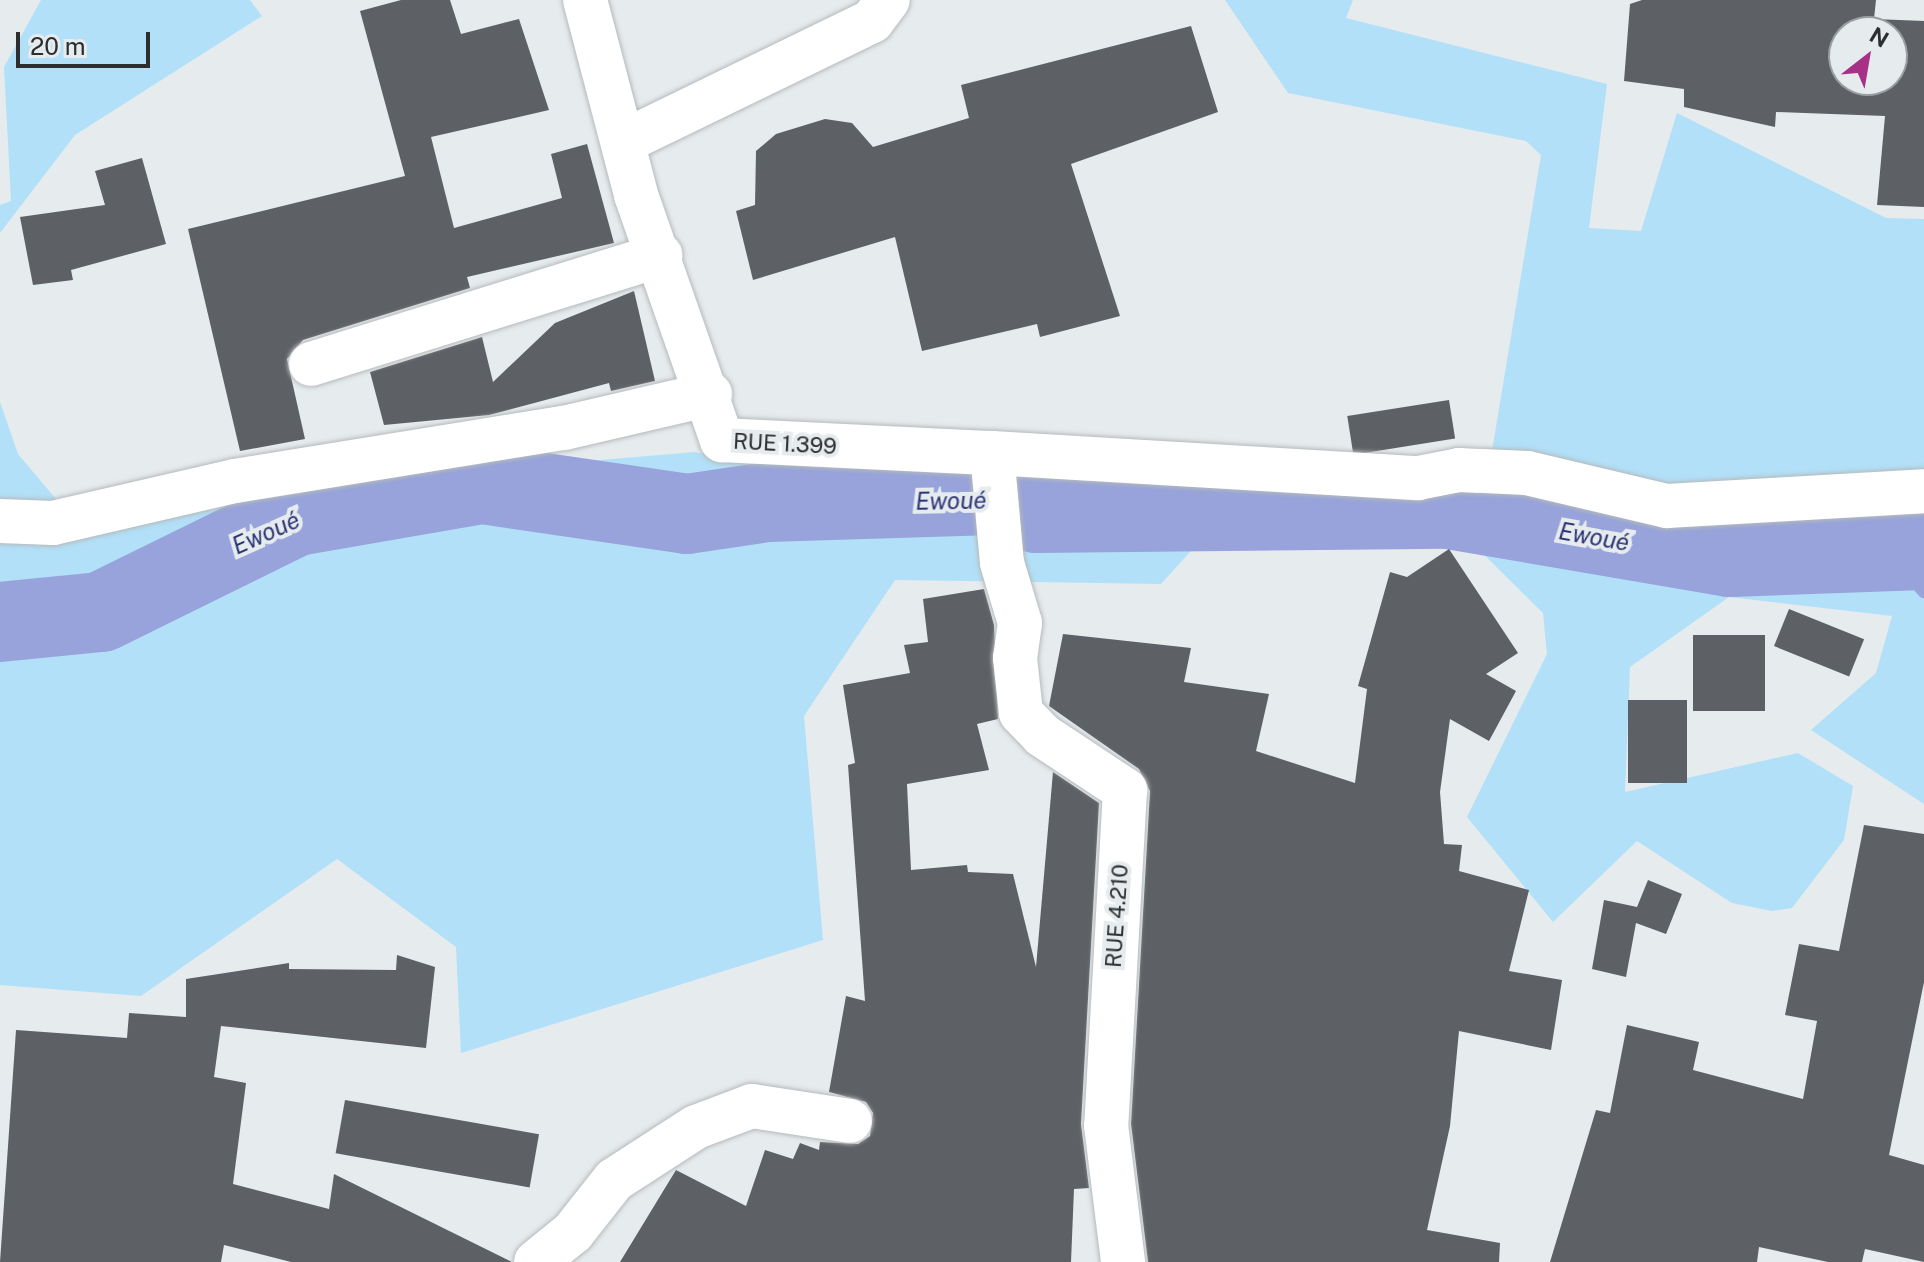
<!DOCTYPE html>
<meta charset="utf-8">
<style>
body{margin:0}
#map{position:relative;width:1924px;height:1262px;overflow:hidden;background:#e6ebee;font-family:"Public Sans",sans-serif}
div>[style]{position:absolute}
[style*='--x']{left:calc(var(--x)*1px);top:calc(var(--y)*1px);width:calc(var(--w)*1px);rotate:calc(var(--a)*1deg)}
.green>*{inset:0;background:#b2e0f8}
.stream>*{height:14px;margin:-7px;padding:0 7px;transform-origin:7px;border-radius:7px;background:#97a3da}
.river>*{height:80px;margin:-40px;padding:0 40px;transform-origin:40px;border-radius:40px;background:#97a3da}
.building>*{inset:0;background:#5d6064;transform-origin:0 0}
.roads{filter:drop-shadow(0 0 2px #b5babc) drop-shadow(0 0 2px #b5babc)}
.minor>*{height:44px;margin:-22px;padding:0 22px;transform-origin:22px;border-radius:22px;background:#fff}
span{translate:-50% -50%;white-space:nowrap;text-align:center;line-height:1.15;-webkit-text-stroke:8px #e6ebee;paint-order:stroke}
.street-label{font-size:22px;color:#2d2e30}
.water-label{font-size:24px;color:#2e3577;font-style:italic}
.north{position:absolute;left:1828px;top:16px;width:80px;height:80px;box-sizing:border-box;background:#e6ebee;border:2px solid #9c9fa2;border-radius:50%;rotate:31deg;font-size:22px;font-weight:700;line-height:32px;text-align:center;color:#2d2e30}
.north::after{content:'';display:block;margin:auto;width:28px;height:36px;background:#a83188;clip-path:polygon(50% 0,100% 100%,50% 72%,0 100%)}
.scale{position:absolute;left:16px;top:32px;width:134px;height:36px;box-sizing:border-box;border:4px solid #2d2e30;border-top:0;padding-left:10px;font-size:24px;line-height:28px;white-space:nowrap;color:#2d2e30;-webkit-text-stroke:6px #e6ebee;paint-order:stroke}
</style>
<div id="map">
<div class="green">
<i style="clip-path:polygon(41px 0,250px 0,262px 16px,75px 135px,0 233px,0 205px,11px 201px,4px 67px)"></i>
<i style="clip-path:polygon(1225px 0,1353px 0,1346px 18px,1607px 84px,1589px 228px,1641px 231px,1677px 113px,1886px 218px,1924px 219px,1924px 804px,1811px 730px,1876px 673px,1892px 616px,1729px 597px,1630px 667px,1625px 792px,1798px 753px,1853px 786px,1844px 840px,1792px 908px,1772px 911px,1732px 903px,1637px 841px,1553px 922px,1467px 817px,1547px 654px,1543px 613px,1454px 525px,1209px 531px,1161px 584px,895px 580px,804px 716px,823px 940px,461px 1053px,456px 947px,337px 859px,141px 996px,0 985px,0 402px,18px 454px,61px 505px,695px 452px,751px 465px,1491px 457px,1541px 155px,1526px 141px,1288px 93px)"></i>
</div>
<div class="stream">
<i style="--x:1892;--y:553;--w:50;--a:49.9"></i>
</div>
<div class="river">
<i style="--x:0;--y:622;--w:101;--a:-5.7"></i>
<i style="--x:101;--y:612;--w:217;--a:-26.2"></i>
<i style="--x:296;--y:516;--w:189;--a:-9.8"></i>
<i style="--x:482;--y:484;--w:207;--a:8.3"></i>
<i style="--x:687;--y:514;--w:81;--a:-8.5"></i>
<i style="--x:767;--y:502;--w:218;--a:-1.8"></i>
<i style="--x:985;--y:495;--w:54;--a:19.4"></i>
<i style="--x:1036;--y:513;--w:413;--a:-0.6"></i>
<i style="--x:1449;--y:509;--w:285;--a:9.7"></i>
<i style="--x:1730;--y:557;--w:194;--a:-2.1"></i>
</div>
<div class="building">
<i style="clip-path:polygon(401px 0,450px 0,461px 34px,519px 19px,549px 110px,431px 137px,454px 228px,562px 198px,551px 154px,587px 144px,614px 243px,467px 277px,470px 288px,303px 340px,287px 359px,305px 439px,240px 451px,188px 229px,405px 176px,360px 11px)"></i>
<i style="clip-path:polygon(evenodd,1642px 0,1876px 0,1874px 19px,1924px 21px,1924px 207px,1877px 205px,1885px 116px,1776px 112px,1775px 127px,1684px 107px,1684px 89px,1624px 81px,1630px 4px,1642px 0,1844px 32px,1892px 32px,1892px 80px,1844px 80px,1844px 32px)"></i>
<i style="clip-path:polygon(1191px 26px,1218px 112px,1071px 164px,1120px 316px,1040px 337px,1037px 324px,922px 351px,895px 237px,753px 280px,736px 211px,755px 205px,756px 151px,776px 134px,825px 119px,852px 123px,873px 147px,969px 118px,961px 85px)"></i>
<i style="clip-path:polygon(142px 158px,166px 244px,71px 270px,73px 280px,33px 285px,20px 217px,105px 205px,95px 171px)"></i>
<i style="clip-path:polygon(634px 291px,655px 381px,611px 391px,609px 383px,489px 415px,384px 425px,370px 372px,482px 337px,493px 382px,555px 323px)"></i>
<i style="left:1449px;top:400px;width:39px;height:103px;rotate:81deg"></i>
<i style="clip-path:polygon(1449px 549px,1518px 653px,1486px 674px,1516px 691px,1489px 741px,1450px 719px,1440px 792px,1444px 844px,1462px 845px,1459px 871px,1529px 890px,1509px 971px,1562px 980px,1551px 1050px,1459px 1031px,1450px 1126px,1427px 1230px,1500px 1243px,1499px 1262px,1148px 1262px,1131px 1124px,1150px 791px,1139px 769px,1049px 706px,1063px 634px,1191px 648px,1184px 682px,1269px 694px,1256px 751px,1355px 783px,1367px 689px,1358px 686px,1390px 572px,1407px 577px)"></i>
<i style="clip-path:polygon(984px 589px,994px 625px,998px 719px,977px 724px,989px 770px,907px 784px,911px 870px,967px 865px,968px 872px,1013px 874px,1036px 967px,1053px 772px,1099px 803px,1081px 1124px,1089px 1188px,1074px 1189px,1071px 1262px,620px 1262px,676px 1170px,746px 1206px,765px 1150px,793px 1159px,800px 1143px,819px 1150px,820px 1142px,858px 1144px,870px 1136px,873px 1113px,866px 1102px,829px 1092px,846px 996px,865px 1001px,848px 765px,855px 763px,843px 685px,910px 673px,904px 645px,928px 642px,923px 599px)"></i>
<i style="left:1789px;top:609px;width:81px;height:40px;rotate:22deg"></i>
<i style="left:1693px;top:635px;width:72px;height:76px"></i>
<i style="left:1628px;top:700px;width:59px;height:83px"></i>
<i style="clip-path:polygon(1864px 825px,1924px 834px,1924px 982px,1889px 1155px,1924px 1165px,1924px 1262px,1865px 1249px,1862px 1262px,1828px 1262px,1759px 1247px,1757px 1262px,1550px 1262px,1596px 1110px,1610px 1113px,1627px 1025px,1699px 1042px,1693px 1070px,1803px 1099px,1817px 1021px,1785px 1015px,1799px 944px,1839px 951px)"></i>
<i style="clip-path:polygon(1648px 880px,1682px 894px,1666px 934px,1636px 923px,1626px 977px,1592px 969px,1604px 900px,1637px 907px)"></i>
<i style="clip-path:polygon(397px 955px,435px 967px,426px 1048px,221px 1026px,214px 1077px,246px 1083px,233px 1184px,329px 1209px,334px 1174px,512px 1262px,291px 1262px,224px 1245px,221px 1262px,0 1262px,16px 1030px,127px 1038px,129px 1013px,186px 1017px,186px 979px,289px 963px,289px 969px,396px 970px)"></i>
<i style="left:345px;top:1100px;width:197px;height:54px;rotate:10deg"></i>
</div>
<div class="roads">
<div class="minor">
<i style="--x:585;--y:0;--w:202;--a:75.3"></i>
<i style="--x:636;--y:195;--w:260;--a:70.7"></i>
<i style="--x:722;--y:440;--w:270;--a:2.8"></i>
<i style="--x:992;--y:453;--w:110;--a:84.8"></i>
<i style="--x:1002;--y:563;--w:63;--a:73.3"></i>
<i style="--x:1020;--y:623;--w:35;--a:98"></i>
<i style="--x:1015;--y:658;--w:55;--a:83.8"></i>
<i style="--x:1021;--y:713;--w:30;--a:46"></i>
<i style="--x:1042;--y:735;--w:100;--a:33.5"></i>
<i style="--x:1125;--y:790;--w:336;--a:93.2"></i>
<i style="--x:1106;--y:1125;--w:138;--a:82.9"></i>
<i style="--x:623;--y:142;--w:277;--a:-25.9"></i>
<i style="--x:872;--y:21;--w:26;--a:-53"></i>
<i style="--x:311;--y:364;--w:366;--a:-17.3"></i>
<i style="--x:992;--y:453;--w:427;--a:3.4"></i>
<i style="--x:1418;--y:478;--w:42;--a:-11"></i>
<i style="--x:1459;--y:470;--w:68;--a:2.5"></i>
<i style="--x:1527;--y:473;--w:144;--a:13.3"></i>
<i style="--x:1667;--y:506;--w:257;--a:-3.3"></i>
<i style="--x:0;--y:521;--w:53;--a:2.2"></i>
<i style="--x:53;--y:523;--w:187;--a:-13"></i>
<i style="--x:235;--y:481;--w:333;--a:-9.2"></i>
<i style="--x:564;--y:428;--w:150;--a:-13.1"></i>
<i style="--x:536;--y:1262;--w:48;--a:-39"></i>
<i style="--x:573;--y:1232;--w:66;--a:-51.7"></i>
<i style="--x:614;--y:1180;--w:98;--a:-32.9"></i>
<i style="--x:696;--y:1127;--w:60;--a:-20.6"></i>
<i style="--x:752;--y:1106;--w:99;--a:8.7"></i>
</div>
</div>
<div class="street-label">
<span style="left:785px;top:444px;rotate:3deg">RUE 1.399</span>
<span style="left:1117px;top:916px;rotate:-86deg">RUE 4.210</span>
</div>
<div class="water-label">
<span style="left:951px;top:501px;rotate:-1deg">Ewoué</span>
<span style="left:266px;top:533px;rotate:-24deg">Ewoué</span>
<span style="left:1594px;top:537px;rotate:10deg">Ewoué</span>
</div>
<div class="north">N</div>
<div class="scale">20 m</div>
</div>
